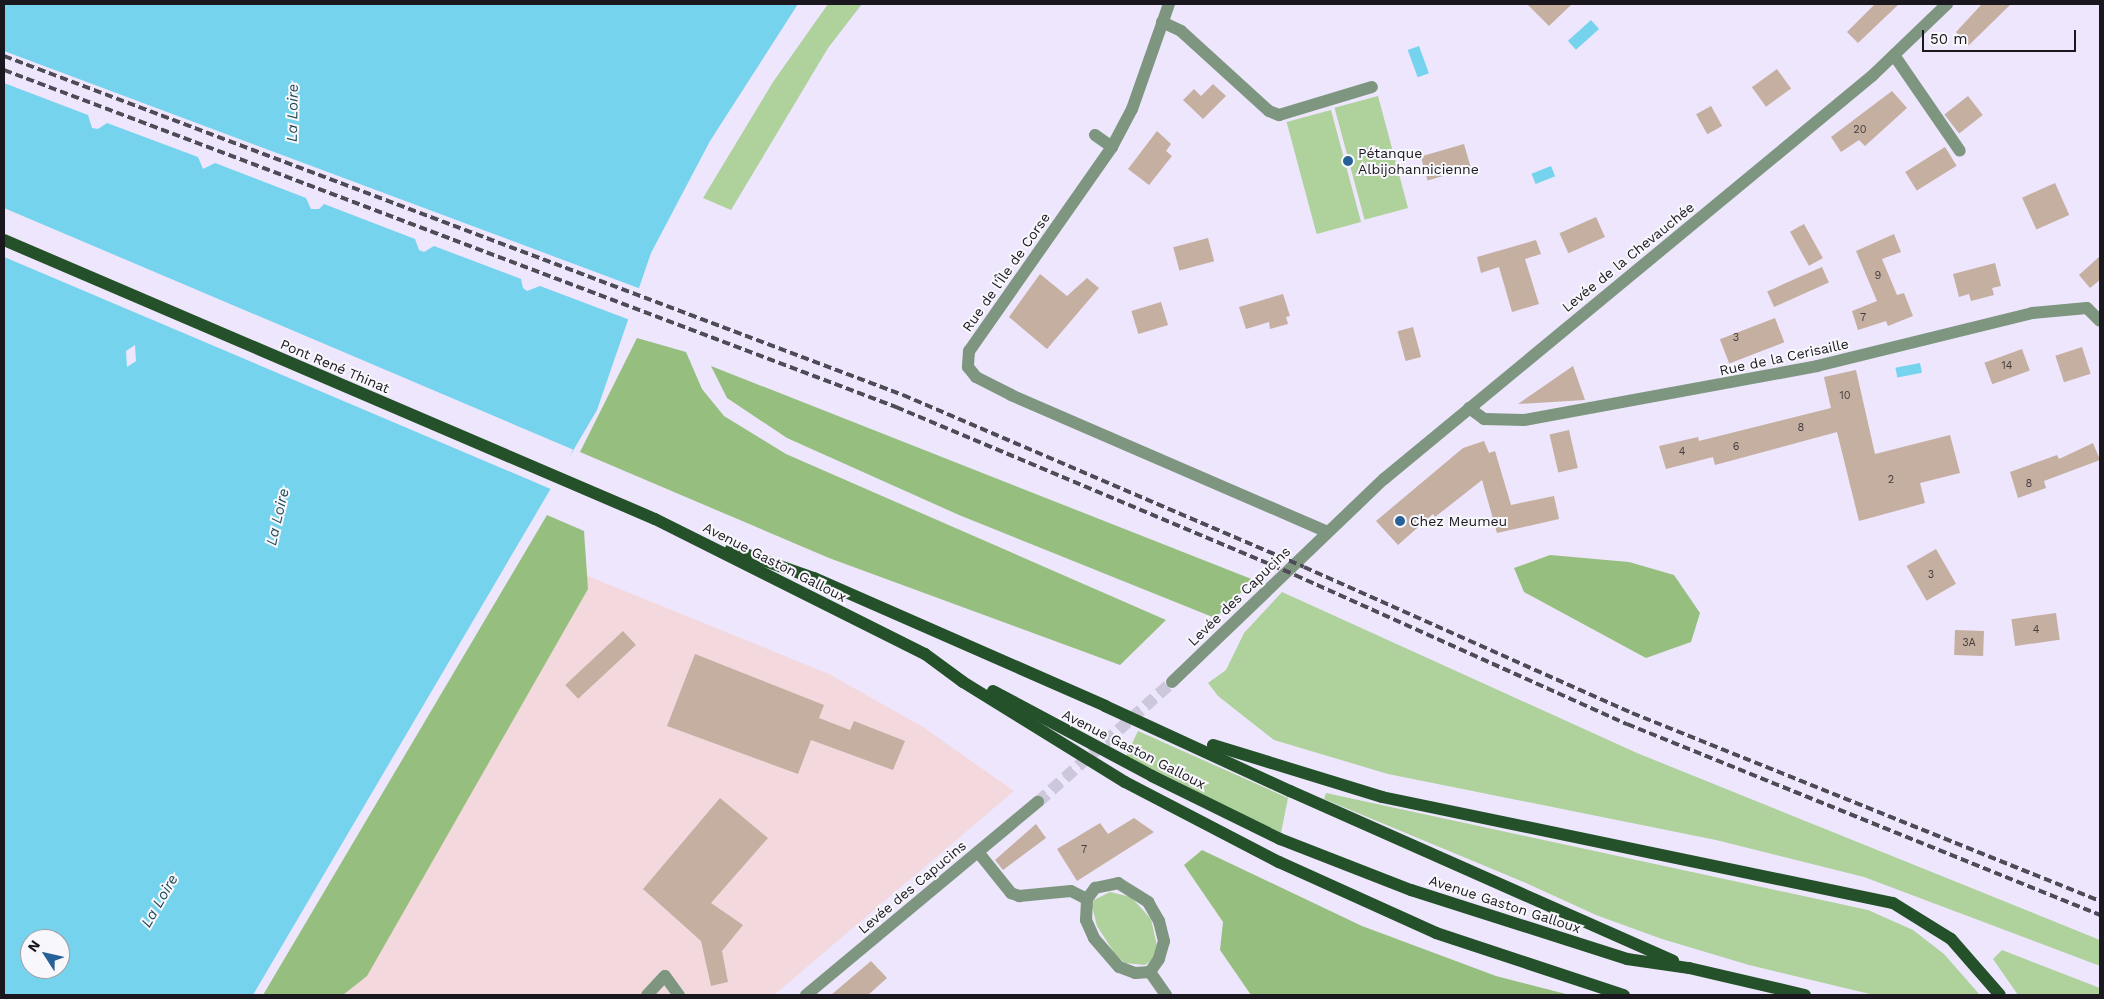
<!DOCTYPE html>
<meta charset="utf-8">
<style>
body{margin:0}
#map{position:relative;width:2104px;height:999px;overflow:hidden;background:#ede6fd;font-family:"Work Sans",sans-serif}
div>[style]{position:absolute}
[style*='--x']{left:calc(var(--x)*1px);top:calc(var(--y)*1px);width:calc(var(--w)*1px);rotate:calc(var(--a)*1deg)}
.industrial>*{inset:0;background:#f3d9de}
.green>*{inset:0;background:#afd19c;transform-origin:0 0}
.forest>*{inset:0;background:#96bf7f}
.water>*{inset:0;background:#75d3ee;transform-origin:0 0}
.pier>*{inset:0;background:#ede6fd;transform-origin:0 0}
.building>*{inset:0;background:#c5afa1;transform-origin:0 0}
.minor-tunnel>*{height:12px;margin-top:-6px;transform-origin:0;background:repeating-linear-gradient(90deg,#cdc7dc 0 12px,transparent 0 18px)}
.minor>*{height:12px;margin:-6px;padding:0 6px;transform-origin:6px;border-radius:6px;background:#7e967f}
.major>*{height:12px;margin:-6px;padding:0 6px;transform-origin:6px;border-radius:6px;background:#245129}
.rail>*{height:4px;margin-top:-2px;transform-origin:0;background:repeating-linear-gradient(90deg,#4f4b56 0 8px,transparent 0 12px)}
.major-bridge>*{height:12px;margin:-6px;padding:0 6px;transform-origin:6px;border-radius:6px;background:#245129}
.dots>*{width:14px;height:14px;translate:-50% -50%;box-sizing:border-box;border:2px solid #f8f7fb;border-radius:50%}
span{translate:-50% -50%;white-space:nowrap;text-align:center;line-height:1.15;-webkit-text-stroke:4px #f8f7fb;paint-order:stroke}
.number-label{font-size:11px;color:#453d40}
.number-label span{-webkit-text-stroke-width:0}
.poi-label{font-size:14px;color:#1a171f}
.left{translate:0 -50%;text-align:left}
.street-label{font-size:14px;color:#1a171f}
.water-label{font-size:15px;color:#214c58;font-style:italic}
.frame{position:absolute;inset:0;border:5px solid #1a171f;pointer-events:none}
.north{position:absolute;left:20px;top:929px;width:50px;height:50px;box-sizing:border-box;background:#f8f7fb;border:1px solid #9f9da3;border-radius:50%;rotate:305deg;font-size:14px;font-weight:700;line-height:20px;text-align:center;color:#1a171f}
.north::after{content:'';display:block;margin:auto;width:18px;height:22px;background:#266198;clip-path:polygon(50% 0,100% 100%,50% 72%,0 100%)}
.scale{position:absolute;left:1922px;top:30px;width:154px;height:22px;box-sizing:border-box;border:2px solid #1a171f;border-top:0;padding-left:6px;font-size:15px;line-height:18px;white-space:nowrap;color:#1a171f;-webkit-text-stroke:4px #f8f7fb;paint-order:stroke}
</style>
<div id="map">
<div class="industrial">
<i style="clip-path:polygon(573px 570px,829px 674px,923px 727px,1014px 791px,774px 995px,345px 995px,440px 838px)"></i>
</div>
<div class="green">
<i style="clip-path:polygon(828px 4px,862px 4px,828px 48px,731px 210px,703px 198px,773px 82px)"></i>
<i style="left:1378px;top:96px;width:116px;height:45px;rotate:75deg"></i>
<i style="left:1331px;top:110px;width:116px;height:46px;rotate:75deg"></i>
<i style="clip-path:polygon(1282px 592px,1637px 753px,2100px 940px,2100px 966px,1864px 877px,1716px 840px,1388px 774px,1274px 740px,1218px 696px,1208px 683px,1226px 670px,1244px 633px)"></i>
<i style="clip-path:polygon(1138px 731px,1288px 798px,1281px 833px,1126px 756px)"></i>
<i style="clip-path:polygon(1326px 793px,1868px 910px,1913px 930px,1944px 954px,1980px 995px,1874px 995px,1749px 965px,1662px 939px,1596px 915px,1526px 883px,1324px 799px)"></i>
<i style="clip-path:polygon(1110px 892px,1131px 897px,1151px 919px,1157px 946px,1152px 960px,1145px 965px,1125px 963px,1115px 954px,1097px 926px,1092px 906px,1094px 900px)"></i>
<i style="clip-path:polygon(2002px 950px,2100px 988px,2100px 995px,2018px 995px,1993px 959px)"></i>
</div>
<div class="forest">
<i style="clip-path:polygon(637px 338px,686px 352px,702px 389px,724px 416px,786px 454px,1166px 620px,1120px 665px,829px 558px,580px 452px)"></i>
<i style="clip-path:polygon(711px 366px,1254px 580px,1215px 618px,959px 515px,787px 438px,727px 398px)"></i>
<i style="clip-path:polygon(547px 515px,584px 531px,588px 589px,367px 976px,343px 995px,263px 995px)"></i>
<i style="clip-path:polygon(1550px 555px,1629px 562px,1674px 575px,1700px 613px,1691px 642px,1646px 658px,1524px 592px,1514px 568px)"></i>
<i style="clip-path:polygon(1202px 850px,1362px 926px,1496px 976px,1570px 995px,1251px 995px,1220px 950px,1223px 922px,1184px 865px)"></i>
</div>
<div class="water">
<i style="clip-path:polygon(evenodd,4px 4px,798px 4px,710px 141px,651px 253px,597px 410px,253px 995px,4px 995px,4px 4px,135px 345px,136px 361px,127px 367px,126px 351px,135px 345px,4px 4px,30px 939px,60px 939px,60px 969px,30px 969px,30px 939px)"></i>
<i style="left:1591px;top:20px;width:12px;height:31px;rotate:48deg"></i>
<i style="left:1419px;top:46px;width:29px;height:12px;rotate:70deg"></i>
<i style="left:1551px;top:166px;width:11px;height:21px;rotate:68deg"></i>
<i style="left:1920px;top:363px;width:10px;height:25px;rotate:79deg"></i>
</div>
<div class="pier">
<i style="clip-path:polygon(4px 51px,641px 289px,630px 320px,540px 286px,527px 291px,523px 288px,521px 279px,434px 246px,424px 252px,419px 250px,415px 239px,324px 204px,319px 209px,311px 209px,306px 198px,215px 163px,203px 169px,198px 157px,107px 123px,98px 129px,92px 128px,88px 115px,4px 83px)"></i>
<i style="left:4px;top:208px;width:618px;height:45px;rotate:23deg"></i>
</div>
<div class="building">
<i style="clip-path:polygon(1527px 4px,1572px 4px,1549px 26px)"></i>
<i style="clip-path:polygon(1875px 4px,1899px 4px,1858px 43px,1847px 32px)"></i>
<i style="clip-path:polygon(1982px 4px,2011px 4px,1968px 46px,1956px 32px)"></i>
<i style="left:1777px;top:69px;width:24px;height:31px;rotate:54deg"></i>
<i style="clip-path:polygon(1213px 84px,1226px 96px,1203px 119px,1183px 100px,1194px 89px,1201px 96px)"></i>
<i style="clip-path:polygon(1892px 91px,1907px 108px,1865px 146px,1859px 140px,1841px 152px,1831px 137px)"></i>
<i style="left:1968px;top:96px;width:24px;height:30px;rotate:52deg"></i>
<i style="left:1711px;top:106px;width:23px;height:17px;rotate:61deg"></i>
<i style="clip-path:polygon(1157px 131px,1171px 144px,1166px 151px,1172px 156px,1149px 185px,1128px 169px)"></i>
<i style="left:1464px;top:144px;width:25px;height:45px;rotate:74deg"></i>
<i style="left:1945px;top:147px;width:22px;height:47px;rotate:58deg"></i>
<i style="left:2055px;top:183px;width:35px;height:36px;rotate:66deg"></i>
<i style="left:1596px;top:217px;width:22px;height:40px;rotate:66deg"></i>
<i style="left:1804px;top:224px;width:39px;height:16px;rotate:61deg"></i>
<i style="clip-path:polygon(1894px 234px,1901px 252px,1882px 259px,1897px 295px,1904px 293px,1913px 316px,1888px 326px,1886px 321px,1858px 330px,1852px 311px,1877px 301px,1856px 251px)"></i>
<i style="left:1208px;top:238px;width:24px;height:36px;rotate:75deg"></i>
<i style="clip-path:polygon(1536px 240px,1541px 254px,1525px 259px,1539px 304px,1512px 312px,1499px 267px,1481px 273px,1477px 257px)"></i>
<i style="clip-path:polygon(2100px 256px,2100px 280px,2090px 288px,2079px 275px)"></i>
<i style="clip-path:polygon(1995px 263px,2001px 286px,1992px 288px,1994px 295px,1971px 301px,1969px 294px,1959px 297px,1953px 274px)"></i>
<i style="left:1822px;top:267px;width:17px;height:60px;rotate:66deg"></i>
<i style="clip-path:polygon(1040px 274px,1067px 296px,1087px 278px,1099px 288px,1047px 349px,1009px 317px)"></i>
<i style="clip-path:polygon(1283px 294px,1290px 316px,1286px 317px,1288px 324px,1270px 329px,1269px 322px,1246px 329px,1239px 307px)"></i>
<i style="left:1161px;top:302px;width:24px;height:31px;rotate:73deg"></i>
<i style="left:1775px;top:318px;width:26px;height:59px;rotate:69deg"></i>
<i style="left:1413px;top:327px;width:31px;height:16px;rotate:75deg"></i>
<i style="left:2082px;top:347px;width:28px;height:28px;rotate:72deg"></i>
<i style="left:2022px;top:349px;width:23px;height:40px;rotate:70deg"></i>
<i style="clip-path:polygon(1573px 366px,1585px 400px,1518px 404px)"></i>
<i style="clip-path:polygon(1856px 370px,1875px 454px,1950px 435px,1960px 473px,1920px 483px,1925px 503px,1859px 521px,1837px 432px,1715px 465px,1713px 457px,1666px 469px,1659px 446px,1698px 437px,1699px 441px,1831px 408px,1824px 377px)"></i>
<i style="left:1569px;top:430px;width:39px;height:20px;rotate:77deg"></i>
<i style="clip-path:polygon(1484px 441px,1489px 453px,1495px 451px,1511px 505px,1554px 496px,1559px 519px,1497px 533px,1482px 480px,1435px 517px,1433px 514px,1398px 545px,1376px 521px,1463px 448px)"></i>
<i style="clip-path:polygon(2093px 443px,2100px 460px,2044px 481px,2046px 488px,2018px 498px,2010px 472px,2057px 455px,2059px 459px)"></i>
<i style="left:1936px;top:549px;width:40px;height:34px;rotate:60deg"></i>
<i style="left:2056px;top:613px;width:27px;height:45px;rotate:82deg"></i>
<i style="left:1955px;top:630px;width:29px;height:25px;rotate:2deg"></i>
<i style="left:623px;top:631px;width:19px;height:79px;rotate:47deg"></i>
<i style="clip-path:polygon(695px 654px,824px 705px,819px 718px,850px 730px,854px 721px,905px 741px,893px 770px,811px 740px,798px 774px,667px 726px)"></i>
<i style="clip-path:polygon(720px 798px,768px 838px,711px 903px,743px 925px,722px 951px,728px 982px,711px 986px,701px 941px,643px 889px)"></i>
<i style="clip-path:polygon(1134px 818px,1154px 832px,1077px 881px,1057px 849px,1100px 823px,1108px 834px)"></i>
<i style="clip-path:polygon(1036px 824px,1046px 838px,1003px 870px,995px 860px)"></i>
<i style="clip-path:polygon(871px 961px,887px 978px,868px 995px,831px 995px)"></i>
</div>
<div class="minor-tunnel">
<i style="--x:1038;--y:802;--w:180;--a:-41.8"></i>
</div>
<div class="minor">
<i style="--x:1169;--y:4;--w:111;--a:109.4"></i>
<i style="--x:1132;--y:109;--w:43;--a:117.8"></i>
<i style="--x:1112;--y:147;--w:249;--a:125"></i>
<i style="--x:969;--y:351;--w:16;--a:94"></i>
<i style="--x:968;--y:367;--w:13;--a:51"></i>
<i style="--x:976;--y:377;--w:39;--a:27"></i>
<i style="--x:1011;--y:395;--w:344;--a:23.4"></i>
<i style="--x:1162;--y:22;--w:21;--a:25"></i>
<i style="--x:1181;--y:31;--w:119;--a:42.3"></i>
<i style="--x:1269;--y:111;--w:11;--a:22"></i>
<i style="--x:1279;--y:115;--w:97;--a:-16.8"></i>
<i style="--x:1894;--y:55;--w:116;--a:55.5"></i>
<i style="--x:1095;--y:135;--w:21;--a:35"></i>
<i style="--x:1469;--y:408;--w:19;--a:36"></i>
<i style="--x:1484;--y:419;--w:40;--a:1.4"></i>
<i style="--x:1524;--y:420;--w:298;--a:-10.4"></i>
<i style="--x:1817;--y:366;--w:221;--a:-13.8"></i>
<i style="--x:2032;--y:313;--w:55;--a:-5.2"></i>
<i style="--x:2087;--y:308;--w:18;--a:45"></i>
<i style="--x:1172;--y:682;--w:294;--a:-43.8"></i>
<i style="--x:1384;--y:479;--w:633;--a:-39.55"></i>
<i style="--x:1872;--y:76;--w:104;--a:-43.8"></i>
<i style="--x:978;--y:852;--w:53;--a:51.2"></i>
<i style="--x:1011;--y:893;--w:9;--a:21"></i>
<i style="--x:1019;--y:896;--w:52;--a:-5.5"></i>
<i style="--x:1071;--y:891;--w:18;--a:27"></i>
<i style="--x:1118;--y:883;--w:36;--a:32"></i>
<i style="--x:1148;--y:902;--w:22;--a:60"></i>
<i style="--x:1159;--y:921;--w:21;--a:76"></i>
<i style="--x:1164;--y:941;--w:19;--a:106"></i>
<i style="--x:1159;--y:959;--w:16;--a:125"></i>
<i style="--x:1150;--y:972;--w:15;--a:176"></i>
<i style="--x:1135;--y:973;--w:17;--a:-159"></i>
<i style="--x:1119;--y:967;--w:38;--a:-131"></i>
<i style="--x:1094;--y:938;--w:20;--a:-114"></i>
<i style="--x:1086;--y:920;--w:21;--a:-87"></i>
<i style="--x:1087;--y:899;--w:14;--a:-54"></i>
<i style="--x:1095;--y:888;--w:24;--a:-12"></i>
<i style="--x:1150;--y:972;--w:28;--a:55"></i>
<i style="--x:647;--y:995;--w:26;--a:-47"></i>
<i style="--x:665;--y:976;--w:24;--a:54"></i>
<i style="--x:806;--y:995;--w:302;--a:-39.8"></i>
</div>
<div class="major">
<i style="--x:4;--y:240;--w:708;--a:23.2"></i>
<i style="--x:655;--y:519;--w:302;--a:26.6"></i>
<i style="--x:731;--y:549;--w:88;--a:19.3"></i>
<i style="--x:814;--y:578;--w:318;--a:23.7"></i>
<i style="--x:1213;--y:745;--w:177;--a:17.1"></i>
<i style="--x:1382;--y:797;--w:522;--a:11.72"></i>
<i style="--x:1893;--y:903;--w:68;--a:31.8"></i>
<i style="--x:1951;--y:939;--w:74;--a:48.8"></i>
<i style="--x:1152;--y:776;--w:143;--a:26.2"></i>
<i style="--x:1280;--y:839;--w:141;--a:21.3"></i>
<i style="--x:1411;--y:890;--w:227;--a:17.7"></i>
<i style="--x:1627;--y:959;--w:63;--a:8.3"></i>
<i style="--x:1689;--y:968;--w:119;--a:13.1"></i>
<i style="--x:1290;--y:791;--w:419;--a:23.9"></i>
<i style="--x:1279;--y:862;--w:172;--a:24.3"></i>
<i style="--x:1436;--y:933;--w:198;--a:18.3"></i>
</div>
<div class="rail">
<i style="--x:4;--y:56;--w:961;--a:20.66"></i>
<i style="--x:903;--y:395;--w:436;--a:23.2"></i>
<i style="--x:1304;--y:567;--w:359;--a:24"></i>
<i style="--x:1632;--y:713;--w:504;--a:21.89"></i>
<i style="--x:4;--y:70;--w:954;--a:20.7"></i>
<i style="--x:896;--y:407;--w:433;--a:22.8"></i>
<i style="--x:1295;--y:575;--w:364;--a:24.2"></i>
<i style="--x:1627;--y:724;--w:510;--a:21.99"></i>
</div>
<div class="major-bridge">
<i style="--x:925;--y:654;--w:47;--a:36.4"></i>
<i style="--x:963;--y:682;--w:190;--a:31.7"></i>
<i style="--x:1125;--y:782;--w:174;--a:27.5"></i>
<i style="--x:993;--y:691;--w:180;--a:28.1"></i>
<i style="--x:1105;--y:706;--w:204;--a:24.7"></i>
</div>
<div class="dots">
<i style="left:1348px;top:161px;background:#266198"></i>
<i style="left:1400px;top:521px;background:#266198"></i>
</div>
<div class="number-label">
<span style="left:1860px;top:130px">20</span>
<span style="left:1878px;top:276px">9</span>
<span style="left:1863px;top:318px">7</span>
<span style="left:1736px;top:338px">3</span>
<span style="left:2007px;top:366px">14</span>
<span style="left:1845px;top:396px">10</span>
<span style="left:1801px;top:428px">8</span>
<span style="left:1736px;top:447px">6</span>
<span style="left:1682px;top:452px">4</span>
<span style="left:1891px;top:480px">2</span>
<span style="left:2029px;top:484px">8</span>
<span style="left:1931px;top:575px">3</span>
<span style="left:2036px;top:630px">4</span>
<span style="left:1969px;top:643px">3A</span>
<span style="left:1084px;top:850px">7</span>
</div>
<div class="poi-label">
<span class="left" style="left:1358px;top:161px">Pétanque<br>Albijohannicienne</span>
<span class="left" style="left:1410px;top:521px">Chez Meumeu</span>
</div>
<div class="street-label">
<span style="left:1628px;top:257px;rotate:-39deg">Levée de la Chevauchée</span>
<span style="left:1006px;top:272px;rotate:-55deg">Rue de l'Île de Corse</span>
<span style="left:1784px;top:357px;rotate:-12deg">Rue de la Cerisaille</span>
<span style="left:335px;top:366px;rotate:23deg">Pont René Thinat</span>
<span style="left:775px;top:562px;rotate:27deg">Avenue Gaston Galloux</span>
<span style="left:1239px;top:596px;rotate:-44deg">Levée des Capucins</span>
<span style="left:1134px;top:749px;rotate:27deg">Avenue Gaston Galloux</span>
<span style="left:912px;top:887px;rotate:-40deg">Levée des Capucins</span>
<span style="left:1505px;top:904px;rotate:18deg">Avenue Gaston Galloux</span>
</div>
<div class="water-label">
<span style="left:293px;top:113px;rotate:-89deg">La Loire</span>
<span style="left:278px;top:517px;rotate:-77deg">La Loire</span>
<span style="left:160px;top:901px;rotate:-60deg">La Loire</span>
</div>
<div class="frame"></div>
<div class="north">N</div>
<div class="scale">50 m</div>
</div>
